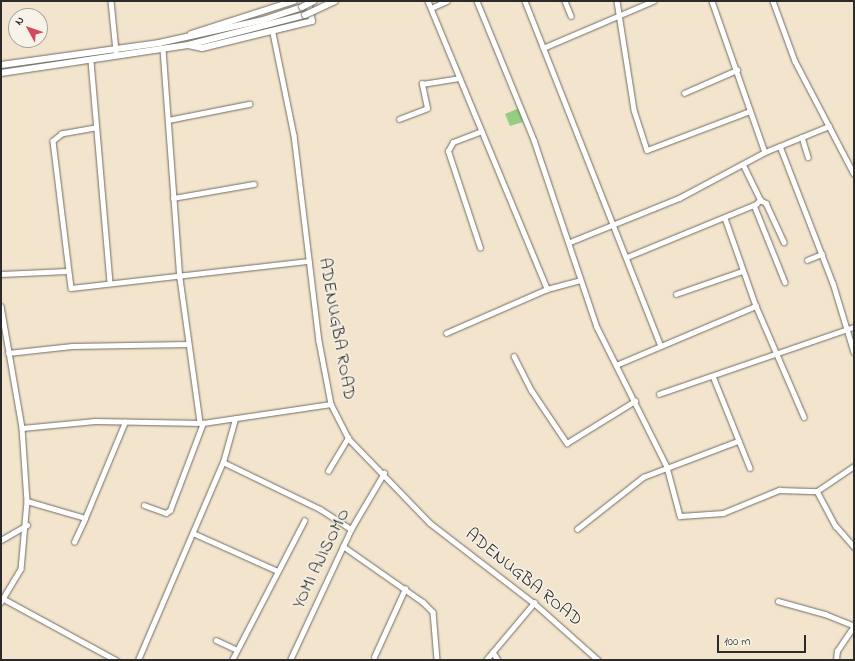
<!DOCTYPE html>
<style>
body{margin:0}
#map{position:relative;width:855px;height:661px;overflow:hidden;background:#f3e5cd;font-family:"Indie Flower",sans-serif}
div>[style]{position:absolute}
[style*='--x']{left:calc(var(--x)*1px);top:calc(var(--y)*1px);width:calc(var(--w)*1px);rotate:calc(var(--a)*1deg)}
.green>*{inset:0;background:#94ce81}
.roads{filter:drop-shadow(0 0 1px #716c64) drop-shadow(0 0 1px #716c64)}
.street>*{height:4.5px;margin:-2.25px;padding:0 2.25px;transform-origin:2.25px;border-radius:2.25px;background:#fff}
.secondary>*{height:6px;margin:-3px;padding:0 3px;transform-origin:3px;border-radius:3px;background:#fff}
.bridges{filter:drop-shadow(0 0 1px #716c64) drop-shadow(0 0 1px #716c64)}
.secondary-bridge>*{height:6px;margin:-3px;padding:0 3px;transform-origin:3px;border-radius:3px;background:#fff}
span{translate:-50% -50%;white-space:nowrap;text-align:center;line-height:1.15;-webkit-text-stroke:3px #f7f3e8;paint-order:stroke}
.street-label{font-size:18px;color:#2b2b2b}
.frame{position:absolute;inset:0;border:2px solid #2b2b2b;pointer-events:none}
.north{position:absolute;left:8px;top:8px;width:40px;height:40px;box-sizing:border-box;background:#f7f3e8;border:1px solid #a5a39c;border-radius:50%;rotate:310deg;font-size:11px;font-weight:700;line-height:16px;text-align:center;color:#2b2b2b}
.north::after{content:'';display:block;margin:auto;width:14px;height:18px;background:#d1495b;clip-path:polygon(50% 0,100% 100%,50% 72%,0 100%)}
.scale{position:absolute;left:717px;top:635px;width:89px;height:18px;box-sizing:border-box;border:2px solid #2b2b2b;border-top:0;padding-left:5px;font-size:12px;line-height:14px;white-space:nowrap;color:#2b2b2b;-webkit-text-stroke:3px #f7f3e8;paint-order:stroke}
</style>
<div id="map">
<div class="green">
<i style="clip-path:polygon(519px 108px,523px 122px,510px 126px,505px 114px)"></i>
</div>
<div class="roads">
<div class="street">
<i style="--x:111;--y:1;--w:50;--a:84.3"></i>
<i style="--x:428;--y:1;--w:312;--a:67.5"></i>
<i style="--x:477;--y:1;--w:150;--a:67.7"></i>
<i style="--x:534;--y:140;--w:197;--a:71.4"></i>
<i style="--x:597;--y:327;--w:157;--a:63.4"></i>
<i style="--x:667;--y:467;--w:51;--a:75.1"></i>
<i style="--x:680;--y:516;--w:43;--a:-4"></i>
<i style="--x:723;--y:513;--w:61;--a:-22.3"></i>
<i style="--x:779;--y:490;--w:38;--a:2"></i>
<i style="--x:817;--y:491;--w:45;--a:-34"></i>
<i style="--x:525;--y:1;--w:369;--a:68.5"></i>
<i style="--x:565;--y:1;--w:16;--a:68"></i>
<i style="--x:617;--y:1;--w:110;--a:81.1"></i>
<i style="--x:634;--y:110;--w:42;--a:72"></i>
<i style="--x:647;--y:150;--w:110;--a:-20.7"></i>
<i style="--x:712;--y:1;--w:160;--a:70.7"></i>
<i style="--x:773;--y:1;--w:64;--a:69.9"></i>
<i style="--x:795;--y:61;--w:127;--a:62.4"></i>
<i style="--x:431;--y:8;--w:17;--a:-24"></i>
<i style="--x:273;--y:33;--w:104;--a:78.4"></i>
<i style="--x:294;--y:135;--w:208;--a:83.1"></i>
<i style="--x:319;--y:341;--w:64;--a:79.2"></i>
<i style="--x:331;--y:404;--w:38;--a:63"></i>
<i style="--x:348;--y:438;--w:118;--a:46"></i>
<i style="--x:430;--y:523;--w:131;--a:37.6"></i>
<i style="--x:534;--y:603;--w:86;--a:41.7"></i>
<i style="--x:543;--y:48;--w:120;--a:-23.1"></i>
<i style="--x:163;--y:49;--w:230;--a:85.8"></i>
<i style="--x:180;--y:278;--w:145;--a:82.1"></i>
<i style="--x:91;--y:61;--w:223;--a:85.1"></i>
<i style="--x:684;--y:93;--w:58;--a:-23.5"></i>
<i style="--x:399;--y:119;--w:30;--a:-21"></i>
<i style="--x:427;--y:108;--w:25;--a:-102"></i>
<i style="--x:422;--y:84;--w:37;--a:-9"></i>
<i style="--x:168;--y:120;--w:83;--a:-11.2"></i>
<i style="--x:95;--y:128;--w:34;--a:170"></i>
<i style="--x:62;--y:134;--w:11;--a:142"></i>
<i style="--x:53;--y:141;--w:148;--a:83"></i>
<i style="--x:71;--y:288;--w:239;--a:-6.5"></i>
<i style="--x:802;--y:137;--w:21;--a:73"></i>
<i style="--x:780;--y:146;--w:147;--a:68.9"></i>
<i style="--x:833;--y:283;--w:72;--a:73.1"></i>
<i style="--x:173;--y:198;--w:82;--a:-9.8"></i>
<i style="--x:760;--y:200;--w:7;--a:27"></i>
<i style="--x:766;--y:203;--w:43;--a:65.2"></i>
<i style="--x:754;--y:205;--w:83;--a:68.1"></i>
<i style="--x:725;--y:218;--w:93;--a:70.6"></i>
<i style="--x:756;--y:306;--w:121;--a:66.6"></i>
<i style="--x:570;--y:242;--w:118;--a:-22"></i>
<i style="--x:679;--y:198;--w:98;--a:-28.1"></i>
<i style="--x:765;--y:152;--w:69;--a:-22.1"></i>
<i style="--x:480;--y:248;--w:102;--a:-108.3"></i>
<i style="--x:448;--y:151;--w:10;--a:-61"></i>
<i style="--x:453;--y:142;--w:30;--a:-21"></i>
<i style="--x:627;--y:257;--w:139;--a:-22.3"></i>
<i style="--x:756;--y:204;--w:6;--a:-45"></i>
<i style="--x:760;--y:200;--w:39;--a:-116"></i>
<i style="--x:807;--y:260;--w:16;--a:-22"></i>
<i style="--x:1;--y:274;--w:66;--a:-2.6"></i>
<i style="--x:676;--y:294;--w:70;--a:-19.2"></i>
<i style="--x:1;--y:306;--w:124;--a:80.2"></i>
<i style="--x:22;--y:428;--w:73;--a:86.1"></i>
<i style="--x:27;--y:501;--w:68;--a:95"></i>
<i style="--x:21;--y:569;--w:39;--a:121"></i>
<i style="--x:446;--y:333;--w:110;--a:-23.5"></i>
<i style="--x:547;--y:289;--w:34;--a:-15"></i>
<i style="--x:8;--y:353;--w:64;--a:-6.2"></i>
<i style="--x:72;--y:346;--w:116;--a:-1"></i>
<i style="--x:514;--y:356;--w:39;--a:63"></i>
<i style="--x:532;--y:391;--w:63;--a:56.1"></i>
<i style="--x:567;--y:443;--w:80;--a:-31.7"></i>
<i style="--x:616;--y:365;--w:152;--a:-22.9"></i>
<i style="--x:713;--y:376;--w:99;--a:68.1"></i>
<i style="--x:659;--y:394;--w:206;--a:-19"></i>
<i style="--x:22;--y:428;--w:73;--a:-5.5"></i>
<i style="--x:95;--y:421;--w:108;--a:1.1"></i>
<i style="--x:203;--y:423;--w:129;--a:-8.4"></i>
<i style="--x:223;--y:462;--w:108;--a:25.9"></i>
<i style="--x:320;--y:509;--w:37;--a:33"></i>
<i style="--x:328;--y:471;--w:39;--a:-59"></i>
<i style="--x:817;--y:491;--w:40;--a:62"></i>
<i style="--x:836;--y:526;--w:28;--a:49"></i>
<i style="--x:27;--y:501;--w:60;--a:16.3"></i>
<i style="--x:85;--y:518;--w:104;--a:-67.4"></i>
<i style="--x:144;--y:505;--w:23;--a:20"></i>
<i style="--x:166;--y:513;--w:5;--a:-37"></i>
<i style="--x:170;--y:510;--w:93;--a:-69.2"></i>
<i style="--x:577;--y:529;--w:84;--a:-38.2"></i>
<i style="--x:643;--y:477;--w:102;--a:-20.8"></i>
<i style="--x:193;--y:533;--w:93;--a:24.1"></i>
<i style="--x:1;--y:540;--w:30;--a:-30"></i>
<i style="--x:74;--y:542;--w:26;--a:-65"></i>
<i style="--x:343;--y:546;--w:98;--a:35"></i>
<i style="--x:423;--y:602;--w:14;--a:45"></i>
<i style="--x:433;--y:612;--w:48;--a:85.2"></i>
<i style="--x:4;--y:599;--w:128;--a:28.6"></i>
<i style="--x:778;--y:601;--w:49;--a:15.5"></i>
<i style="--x:825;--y:614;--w:31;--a:22"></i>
<i style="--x:216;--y:640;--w:23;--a:25"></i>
<i style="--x:493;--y:652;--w:9;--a:58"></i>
<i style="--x:374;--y:657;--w:75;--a:-65.5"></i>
<i style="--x:138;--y:660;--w:215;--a:-66.8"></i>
<i style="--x:223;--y:462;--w:45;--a:-74.4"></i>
<i style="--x:232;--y:660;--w:157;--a:-62.6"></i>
<i style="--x:290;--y:660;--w:145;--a:-65"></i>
<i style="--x:351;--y:529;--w:65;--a:-59.5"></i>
<i style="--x:486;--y:660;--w:75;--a:-49.9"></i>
<i style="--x:836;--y:660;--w:9;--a:-84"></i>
<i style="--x:837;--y:651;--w:30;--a:-56"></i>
</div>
<div class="secondary">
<i style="--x:191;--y:34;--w:108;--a:-17.8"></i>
<i style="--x:188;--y:45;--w:14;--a:12"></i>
<i style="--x:202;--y:48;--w:113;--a:-13.8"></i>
<i style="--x:312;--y:21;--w:20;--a:-101"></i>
<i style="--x:1;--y:65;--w:160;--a:-7.9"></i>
<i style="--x:159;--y:43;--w:107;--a:-12.5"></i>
<i style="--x:263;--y:20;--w:41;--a:-18.4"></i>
<i style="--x:1;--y:73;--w:189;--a:-8.5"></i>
<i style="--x:188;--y:45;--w:121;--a:-14.4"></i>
</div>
</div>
<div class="bridges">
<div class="secondary-bridge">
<i style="--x:302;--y:7;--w:13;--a:-27"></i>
<i style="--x:305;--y:15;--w:33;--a:-25"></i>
</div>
</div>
<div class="street-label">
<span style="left:336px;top:329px;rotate:80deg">ADENUGBA ROAD</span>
<span style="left:322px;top:559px;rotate:-64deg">YOMI AJISOMO</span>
<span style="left:523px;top:578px;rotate:39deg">ADENUGBA ROAD</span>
</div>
<div class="frame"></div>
<div class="north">N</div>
<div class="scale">100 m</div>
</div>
